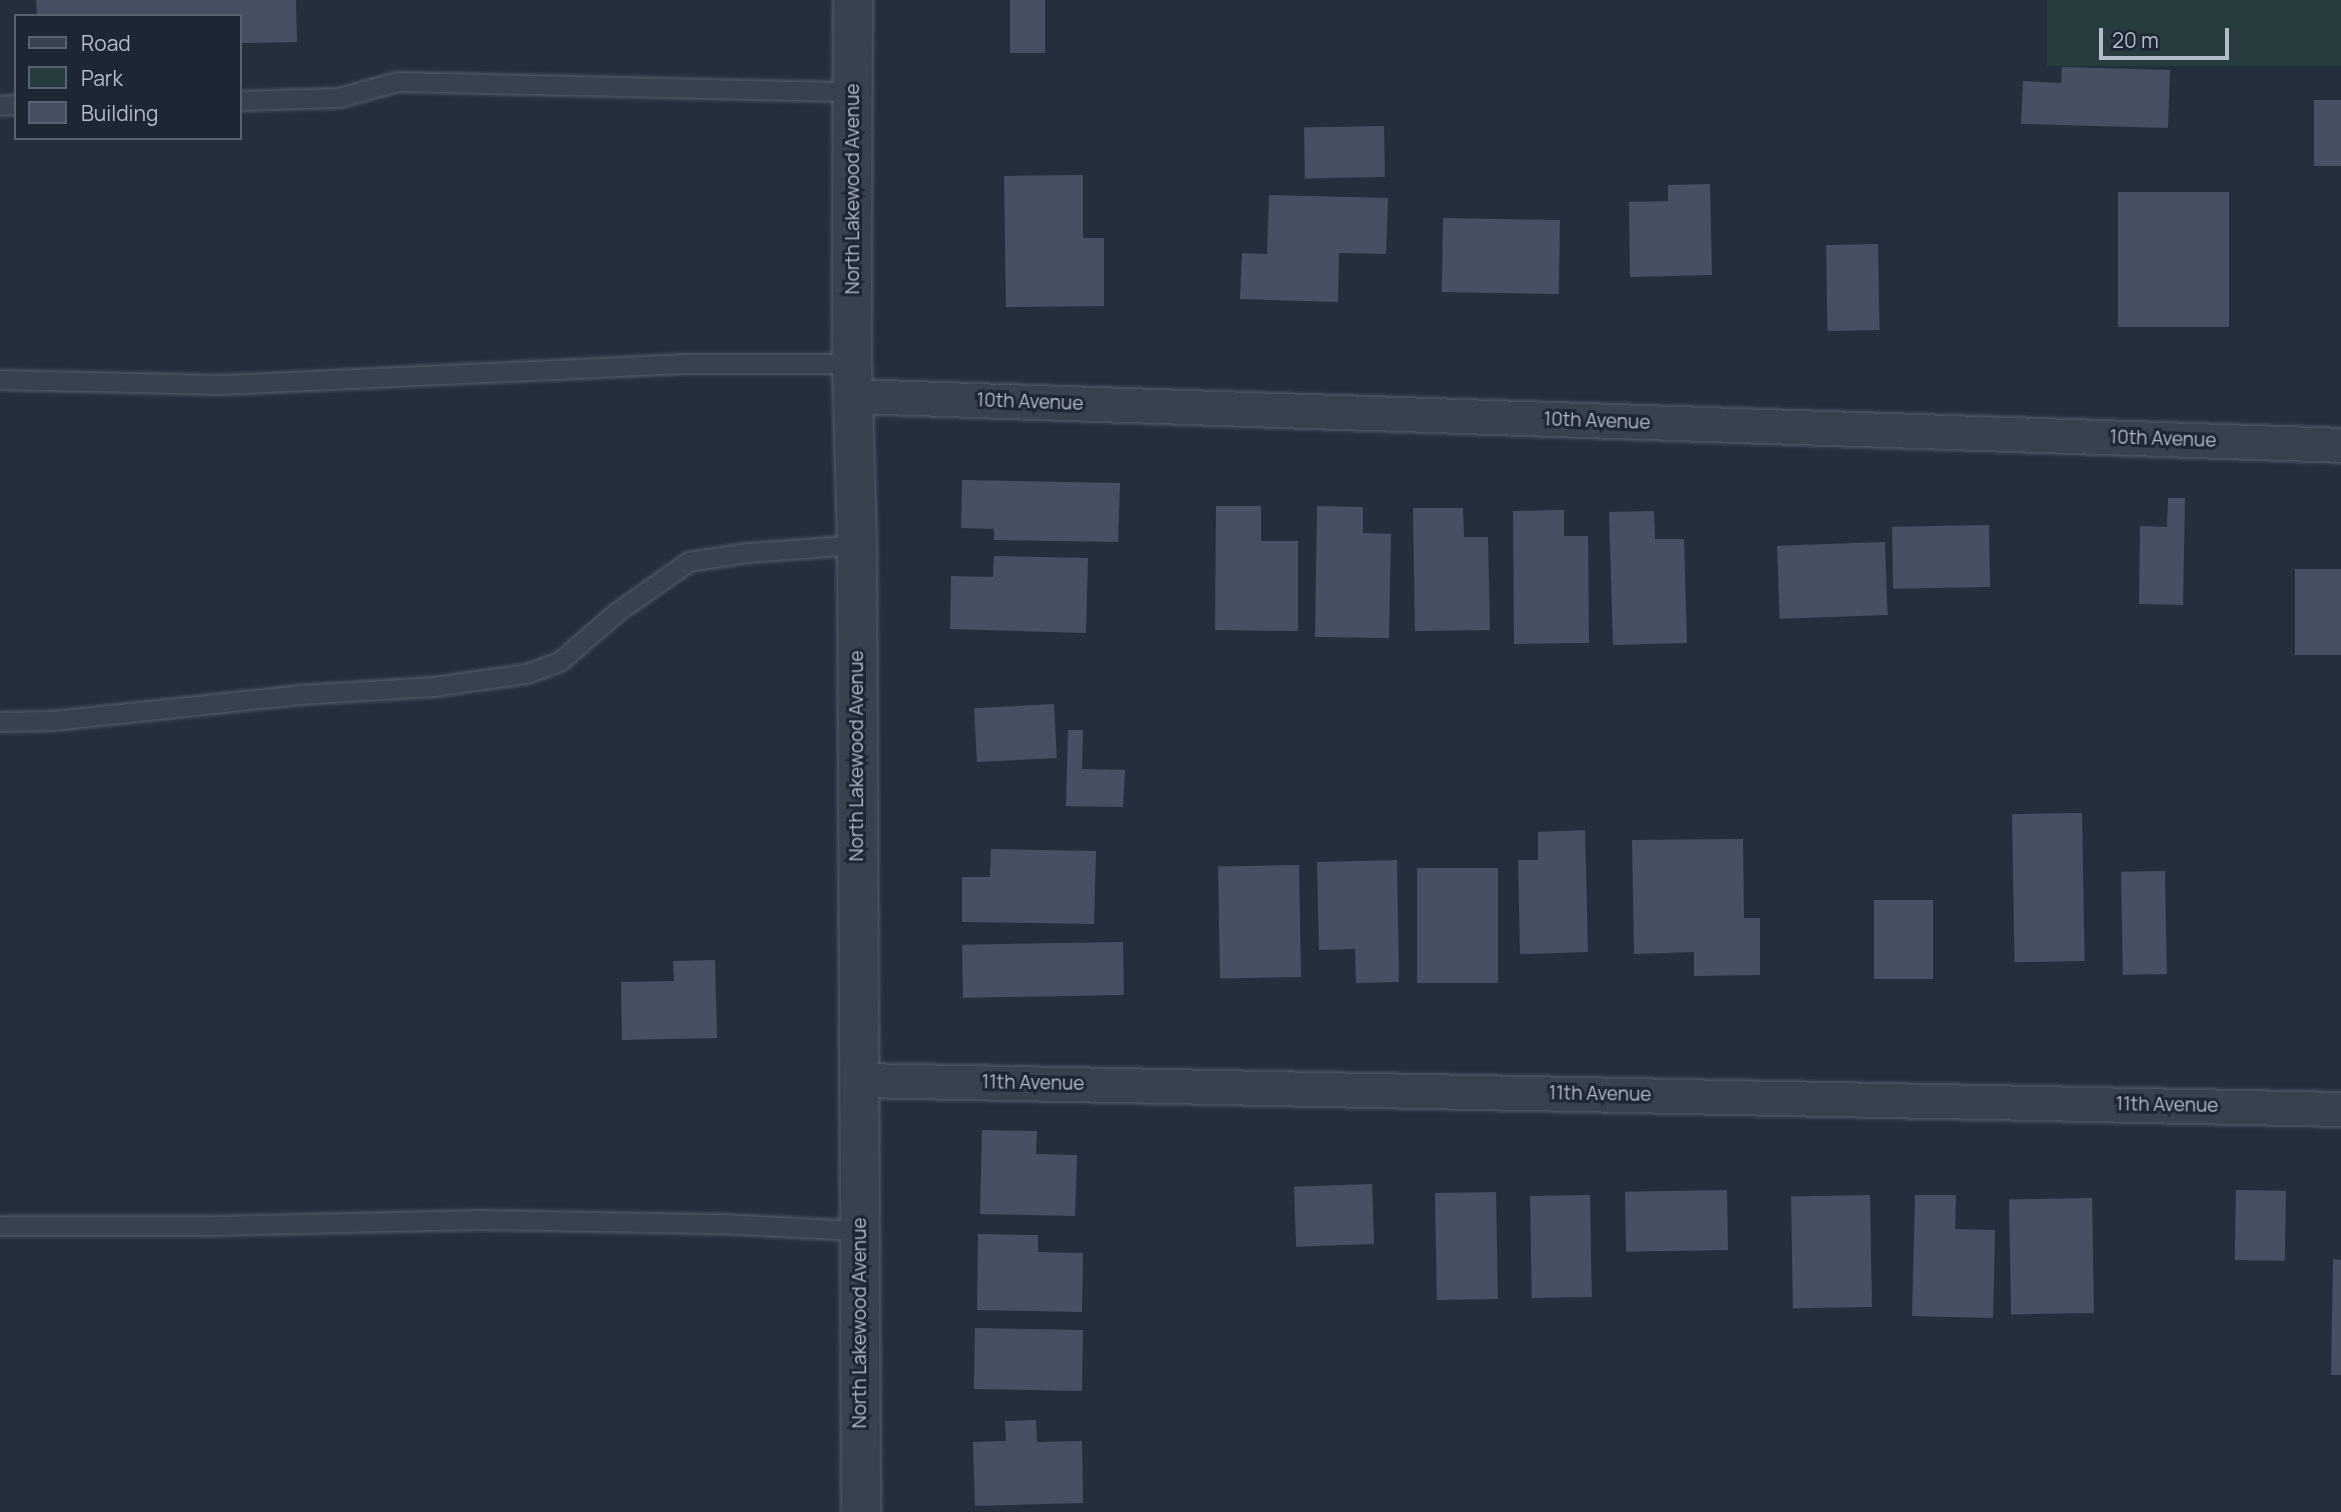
<!DOCTYPE html>
<style>
body{margin:0}
#map{position:relative;width:2341px;height:1512px;overflow:hidden;background:#242f3e;font-family:Manrope,sans-serif}
div>[style]{position:absolute}
[style*='--x']{left:calc(var(--x)*1px);top:calc(var(--y)*1px);width:calc(var(--w)*1px);rotate:calc(var(--a)*1deg)}
.green>*{inset:0;background:#263c3f;transform-origin:0 0}
.building>*{inset:0;background:#455162;transform-origin:0 0}
.roads{filter:drop-shadow(0 0 2px #565f6c) drop-shadow(0 0 2px #565f6c)}
.service>*{height:18px;margin:-9px;padding:0 9px;transform-origin:9px;border-radius:9px;background:#38414e}
.minor>*{height:33px;margin:-16.5px;padding:0 16.5px;transform-origin:16.5px;border-radius:16.5px;background:#38414e}
.tertiary>*{height:38px;margin:-19px;padding:0 19px;transform-origin:19px;border-radius:19px;background:#38414e}
span{translate:-50% -50%;white-space:nowrap;text-align:center;line-height:1.15;-webkit-text-stroke:6px #1d2633;paint-order:stroke}
.street-label{font-size:19px;color:#b4bcc9}
.legend{position:absolute;left:14px;top:14px;width:228px;height:126px;box-sizing:border-box;background:#1d2633;border:2px solid #59626f;margin:0;padding:9px 12px;list-style:none;font-size:21px;color:#b4bcc9}
.legend li{display:flex;align-items:center;gap:14px;height:35px}
.legend b{width:35px;border:2px solid #59626f}
.scale{position:absolute;left:2099px;top:28px;width:130px;height:32px;box-sizing:border-box;border:4px solid #b4bcc9;border-top:0;padding-left:9px;font-size:21px;line-height:24px;white-space:nowrap;color:#b4bcc9;-webkit-text-stroke:5px #1d2633;paint-order:stroke}
</style>
<div id="map">
<div class="green">
<i style="left:2047px;top:0;width:294px;height:66px"></i>
</div>
<div class="building">
<i style="clip-path:polygon(36px 0,296px 0,297px 42px,240px 43px,240px 16px,37px 16px)"></i>
<i style="left:1010px;top:0;width:35px;height:53px"></i>
<i style="clip-path:polygon(2062px 67px,2170px 70px,2168px 128px,2021px 124px,2023px 81px,2061px 83px)"></i>
<i style="left:2341px;top:100px;width:66px;height:27px;rotate:90deg"></i>
<i style="left:1384px;top:126px;width:51px;height:80px;rotate:89deg"></i>
<i style="clip-path:polygon(1083px 175px,1083px 238px,1104px 238px,1104px 306px,1006px 307px,1004px 176px)"></i>
<i style="clip-path:polygon(1710px 184px,1712px 275px,1630px 277px,1629px 202px,1668px 201px,1668px 185px)"></i>
<i style="left:2229px;top:192px;width:135px;height:111px;rotate:90deg"></i>
<i style="clip-path:polygon(1269px 195px,1388px 198px,1386px 254px,1339px 253px,1338px 302px,1240px 299px,1242px 253px,1267px 254px)"></i>
<i style="left:1443px;top:218px;width:117px;height:74px;rotate:1deg"></i>
<i style="left:1878px;top:244px;width:86px;height:52px;rotate:89deg"></i>
<i style="clip-path:polygon(962px 480px,1120px 483px,1118px 542px,994px 540px,994px 529px,961px 528px)"></i>
<i style="clip-path:polygon(2168px 498px,2185px 498px,2183px 605px,2139px 604px,2140px 526px,2167px 527px)"></i>
<i style="clip-path:polygon(1216px 506px,1261px 506px,1261px 541px,1298px 541px,1298px 631px,1215px 630px)"></i>
<i style="clip-path:polygon(1317px 506px,1363px 507px,1363px 533px,1391px 534px,1389px 638px,1315px 637px)"></i>
<i style="clip-path:polygon(1413px 508px,1463px 508px,1464px 537px,1488px 537px,1490px 630px,1415px 631px)"></i>
<i style="clip-path:polygon(1564px 510px,1564px 536px,1588px 536px,1589px 643px,1514px 644px,1513px 511px)"></i>
<i style="clip-path:polygon(1654px 511px,1655px 539px,1684px 539px,1687px 643px,1613px 645px,1609px 512px)"></i>
<i style="left:1989px;top:525px;width:62px;height:97px;rotate:89deg"></i>
<i style="left:1885px;top:542px;width:73px;height:108px;rotate:88deg"></i>
<i style="clip-path:polygon(994px 556px,1088px 558px,1086px 633px,950px 629px,951px 576px,993px 577px)"></i>
<i style="left:2341px;top:569px;width:86px;height:46px;rotate:90deg"></i>
<i style="left:1054px;top:704px;width:54px;height:80px;rotate:87deg"></i>
<i style="clip-path:polygon(1068px 730px,1083px 730px,1082px 769px,1125px 770px,1123px 807px,1066px 806px)"></i>
<i style="left:2082px;top:813px;width:148px;height:70px;rotate:89deg"></i>
<i style="clip-path:polygon(1585px 830px,1588px 952px,1520px 954px,1518px 860px,1538px 860px,1538px 832px)"></i>
<i style="clip-path:polygon(1743px 839px,1744px 918px,1760px 918px,1760px 975px,1694px 976px,1694px 952px,1634px 954px,1632px 840px)"></i>
<i style="clip-path:polygon(991px 849px,1096px 851px,1094px 924px,962px 922px,962px 877px,990px 877px)"></i>
<i style="clip-path:polygon(1397px 860px,1399px 982px,1356px 983px,1355px 949px,1319px 950px,1317px 862px)"></i>
<i style="left:1299px;top:865px;width:112px;height:81px;rotate:89deg"></i>
<i style="left:1498px;top:868px;width:115px;height:81px;rotate:90deg"></i>
<i style="left:2165px;top:871px;width:103px;height:44px;rotate:89deg"></i>
<i style="left:1874px;top:900px;width:59px;height:79px"></i>
<i style="left:1123px;top:942px;width:53px;height:161px;rotate:89deg"></i>
<i style="clip-path:polygon(715px 960px,717px 1038px,622px 1040px,621px 982px,674px 981px,673px 961px)"></i>
<i style="clip-path:polygon(982px 1130px,1037px 1131px,1036px 1154px,1077px 1155px,1075px 1216px,980px 1214px)"></i>
<i style="left:1372px;top:1184px;width:60px;height:78px;rotate:88deg"></i>
<i style="left:1727px;top:1190px;width:60px;height:102px;rotate:89deg"></i>
<i style="left:2236px;top:1190px;width:50px;height:70px;rotate:1deg"></i>
<i style="left:1496px;top:1192px;width:107px;height:61px;rotate:89deg"></i>
<i style="left:1590px;top:1195px;width:102px;height:60px;rotate:89deg"></i>
<i style="left:1870px;top:1195px;width:112px;height:79px;rotate:89deg"></i>
<i style="clip-path:polygon(1915px 1195px,1956px 1195px,1955px 1229px,1995px 1230px,1993px 1318px,1912px 1316px)"></i>
<i style="left:2092px;top:1198px;width:115px;height:83px;rotate:89deg"></i>
<i style="clip-path:polygon(978px 1234px,1038px 1235px,1038px 1252px,1083px 1253px,1082px 1312px,977px 1310px)"></i>
<i style="clip-path:polygon(2333px 1259px,2341px 1260px,2341px 1375px,2331px 1375px)"></i>
<i style="left:975px;top:1328px;width:108px;height:61px;rotate:1deg"></i>
<i style="clip-path:polygon(1036px 1420px,1037px 1442px,1082px 1441px,1083px 1503px,975px 1506px,973px 1442px,1006px 1441px,1005px 1421px)"></i>
</div>
<div class="roads">
<div class="service">
<i style="--x:240;--y:101;--w:99;--a:-1.7"></i>
<i style="--x:339;--y:98;--w:61;--a:-15.2"></i>
<i style="--x:398;--y:82;--w:455;--a:1.3"></i>
<i style="--x:0;--y:106;--w:16;--a:-4"></i>
<i style="--x:0;--y:380;--w:223;--a:1.3"></i>
<i style="--x:223;--y:385;--w:457;--a:-2.6"></i>
<i style="--x:680;--y:364;--w:172;--a:0"></i>
<i style="--x:0;--y:722;--w:53;--a:-1.1"></i>
<i style="--x:53;--y:721;--w:248;--a:-6"></i>
<i style="--x:300;--y:695;--w:134;--a:-3.4"></i>
<i style="--x:434;--y:687;--w:94;--a:-8"></i>
<i style="--x:527;--y:674;--w:35;--a:-20"></i>
<i style="--x:560;--y:662;--w:77;--a:-40.8"></i>
<i style="--x:618;--y:612;--w:87;--a:-35.2"></i>
<i style="--x:689;--y:562;--w:60;--a:-8.7"></i>
<i style="--x:748;--y:553;--w:109;--a:-4.2"></i>
<i style="--x:0;--y:1226;--w:214;--a:0"></i>
<i style="--x:214;--y:1226;--w:267;--a:-1.3"></i>
<i style="--x:481;--y:1220;--w:239;--a:1"></i>
<i style="--x:720;--y:1224;--w:139;--a:2.9"></i>
</div>
<div class="minor">
<i style="--x:852;--y:396;--w:1490;--a:1.88"></i>
<i style="--x:859;--y:1080;--w:1482;--a:1.12"></i>
</div>
<div class="tertiary">
<i style="--x:853;--y:0;--w:364;--a:90.2"></i>
<i style="--x:852;--y:364;--w:181;--a:88.4"></i>
<i style="--x:857;--y:545;--w:967;--a:89.76"></i>
</div>
</div>
<div class="street-label">
<span style="left:853px;top:189px;rotate:-90deg">North Lakewood Avenue</span>
<span style="left:1030px;top:402px;rotate:2deg">10th Avenue</span>
<span style="left:1597px;top:421px;rotate:2deg">10th Avenue</span>
<span style="left:2163px;top:439px;rotate:2deg">10th Avenue</span>
<span style="left:857px;top:756px;rotate:-90deg">North Lakewood Avenue</span>
<span style="left:1033px;top:1083px;rotate:1deg">11th Avenue</span>
<span style="left:1600px;top:1094px;rotate:1deg">11th Avenue</span>
<span style="left:2167px;top:1105px;rotate:1deg">11th Avenue</span>
<span style="left:860px;top:1323px;rotate:-90deg">North Lakewood Avenue</span>
</div>
<ul class="legend">
<li><b style="height:9px;background:#38414e"></b>Road</li>
<li><b style="height:19px;background:#263c3f"></b>Park</li>
<li><b style="height:19px;background:#455162"></b>Building</li>
</ul>
<div class="scale">20 m</div>
</div>
